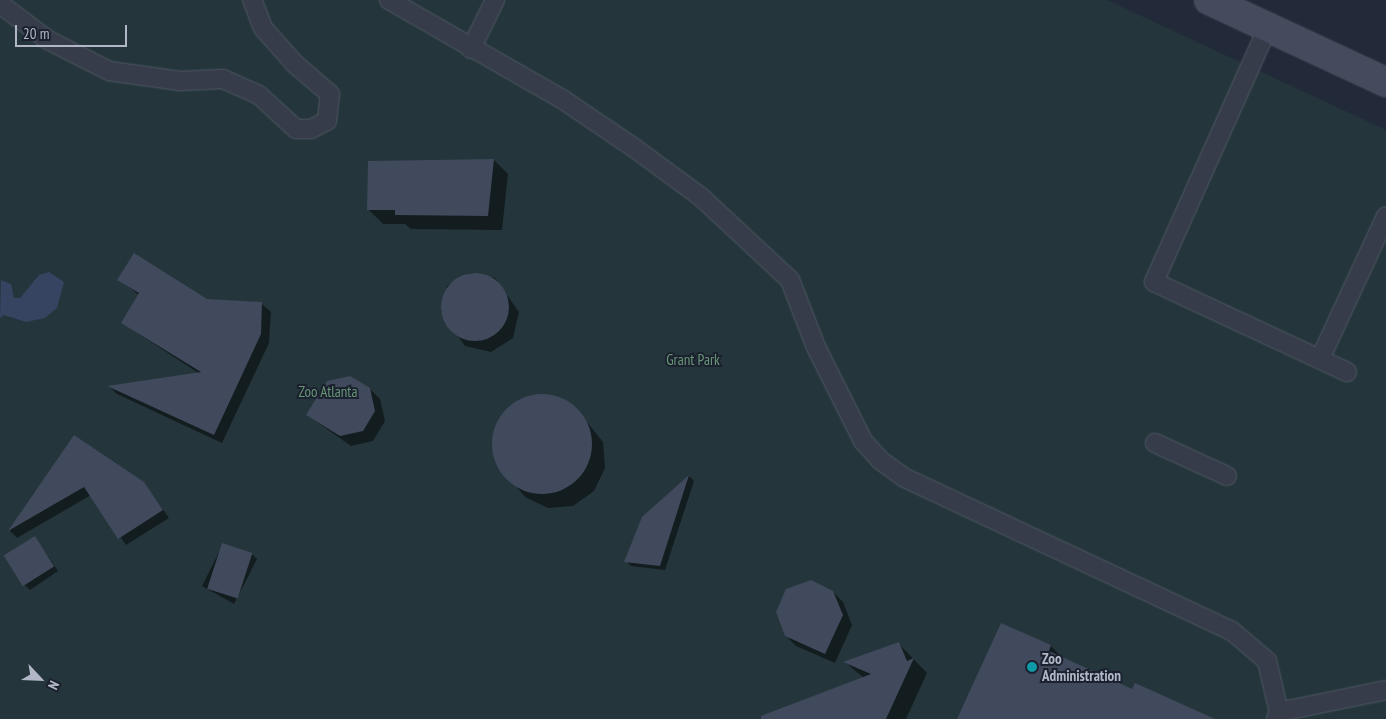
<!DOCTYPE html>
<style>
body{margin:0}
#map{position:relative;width:1386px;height:719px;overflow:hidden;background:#222a3a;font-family:"PT Sans Narrow",sans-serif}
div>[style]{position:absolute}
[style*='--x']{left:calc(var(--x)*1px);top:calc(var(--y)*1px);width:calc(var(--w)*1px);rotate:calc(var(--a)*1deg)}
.green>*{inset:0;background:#24363b}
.water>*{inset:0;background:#364361}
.shadow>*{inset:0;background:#0007}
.building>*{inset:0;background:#41495c;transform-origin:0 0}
.round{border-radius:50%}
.roads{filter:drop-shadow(0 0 1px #515765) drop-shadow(0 0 1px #515765)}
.lane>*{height:18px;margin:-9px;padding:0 9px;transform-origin:9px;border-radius:9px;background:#363c4a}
.secondary>*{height:28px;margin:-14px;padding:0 14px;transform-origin:14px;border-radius:14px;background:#444b5d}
.dots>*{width:14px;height:14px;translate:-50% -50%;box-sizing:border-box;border:2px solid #1b212f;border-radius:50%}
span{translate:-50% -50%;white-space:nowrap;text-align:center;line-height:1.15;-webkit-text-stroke:4px #1b212f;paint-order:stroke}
.park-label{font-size:15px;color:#689777}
.poi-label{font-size:15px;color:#b1b7c6;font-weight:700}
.left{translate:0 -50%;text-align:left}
.north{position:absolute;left:15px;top:654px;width:50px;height:50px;-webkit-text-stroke:4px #1b212f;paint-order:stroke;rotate:115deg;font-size:14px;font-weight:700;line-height:20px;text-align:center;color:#b1b7c6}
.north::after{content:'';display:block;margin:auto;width:18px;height:22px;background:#b1b7c6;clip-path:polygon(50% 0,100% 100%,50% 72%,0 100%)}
.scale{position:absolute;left:15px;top:25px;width:112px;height:22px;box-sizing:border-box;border:2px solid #b1b7c6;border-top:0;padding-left:6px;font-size:15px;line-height:18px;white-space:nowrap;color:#b1b7c6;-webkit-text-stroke:4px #1b212f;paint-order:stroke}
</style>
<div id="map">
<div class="green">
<i style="clip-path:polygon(0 0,1107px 0,1386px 130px,1386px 719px,0 719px)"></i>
</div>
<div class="water">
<i style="clip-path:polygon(49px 272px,64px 282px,57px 308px,45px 318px,26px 322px,4px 315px,0 318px,1px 280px,11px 284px,14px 298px,20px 298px,39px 275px)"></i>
</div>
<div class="shadow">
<i style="clip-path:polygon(494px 160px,508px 174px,502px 230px,411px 229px,405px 224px,383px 224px,369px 210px)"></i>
<i style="clip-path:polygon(469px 273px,495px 278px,519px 312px,513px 338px,491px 352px,465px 346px,441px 312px,447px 286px)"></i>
<i style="clip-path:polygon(119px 279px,207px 300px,262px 304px,271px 312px,269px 343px,222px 443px,117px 394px,109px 386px,200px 374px,122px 323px,139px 295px)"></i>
<i style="clip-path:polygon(370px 389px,380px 399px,385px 421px,373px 441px,351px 446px,307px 415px)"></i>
<i style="clip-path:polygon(551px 395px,574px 406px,603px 442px,605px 468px,594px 491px,573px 506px,548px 508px,525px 497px,495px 460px,493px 435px,504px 412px,525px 397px)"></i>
<i style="clip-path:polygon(74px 437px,144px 483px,169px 518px,126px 545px,91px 495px,17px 538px,10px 531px)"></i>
<i style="clip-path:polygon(689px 476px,694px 481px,665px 570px,631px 566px,626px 561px,643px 518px)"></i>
<i style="clip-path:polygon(35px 538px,58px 571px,30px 590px,25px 585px)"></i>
<i style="clip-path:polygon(223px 544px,252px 554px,257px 559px,234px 604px,202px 586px)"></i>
<i style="clip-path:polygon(833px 592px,843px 602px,852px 625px,835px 663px,796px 646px,786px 636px)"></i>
<i style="clip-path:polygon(899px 644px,927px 673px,906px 719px,807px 719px,864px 678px,846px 663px)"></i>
<i style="clip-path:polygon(1051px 646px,1064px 660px,1196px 719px,959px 719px)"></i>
</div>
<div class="building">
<i style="clip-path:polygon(494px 159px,488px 216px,395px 215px,395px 210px,367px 210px,368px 161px)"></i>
<i style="clip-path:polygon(134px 253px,207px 299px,262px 302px,261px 334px,214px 435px,107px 386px,201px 372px,121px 323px,139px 293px,117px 280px)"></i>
<i class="round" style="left:441px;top:273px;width:68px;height:68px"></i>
<i style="clip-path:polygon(350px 376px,370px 388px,375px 411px,363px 431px,340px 436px,306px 415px,327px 381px)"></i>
<i class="round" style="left:492px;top:394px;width:100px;height:100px"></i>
<i style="clip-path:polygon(74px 435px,144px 482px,163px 510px,118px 539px,84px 487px,8px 531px)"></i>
<i style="clip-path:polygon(689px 475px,660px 566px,624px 562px,642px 517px)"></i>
<i style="left:35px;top:536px;width:36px;height:37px;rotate:58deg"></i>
<i style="left:222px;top:543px;width:32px;height:48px;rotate:18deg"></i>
<i style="clip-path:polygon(811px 580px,833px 591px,843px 615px,825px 654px,785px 636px,776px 612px,786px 589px)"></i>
<i style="clip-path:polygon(1001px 623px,1051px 645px,1049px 651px,1132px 689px,1135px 683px,1215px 719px,957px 719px)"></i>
<i style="clip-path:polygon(899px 642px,907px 661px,914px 658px,886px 719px,761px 719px,761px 716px,871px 674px,843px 662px)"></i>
</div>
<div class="roads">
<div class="lane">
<i style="--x:389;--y:0;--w:203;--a:29.8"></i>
<i style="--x:565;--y:101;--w:82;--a:34.1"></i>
<i style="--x:633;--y:147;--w:84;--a:36.3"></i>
<i style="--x:701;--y:197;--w:122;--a:43"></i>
<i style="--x:790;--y:280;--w:72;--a:68.8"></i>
<i style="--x:816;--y:347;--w:105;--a:63.4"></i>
<i style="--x:863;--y:441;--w:25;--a:48"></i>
<i style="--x:880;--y:460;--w:29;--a:36"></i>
<i style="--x:903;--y:477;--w:363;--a:25.1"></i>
<i style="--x:1232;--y:631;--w:46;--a:40.6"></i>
<i style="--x:1267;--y:661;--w:52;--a:76.8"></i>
<i style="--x:0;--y:4;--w:60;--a:36.9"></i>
<i style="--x:48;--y:40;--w:68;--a:26.9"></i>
<i style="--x:109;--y:71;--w:72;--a:8"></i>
<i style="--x:180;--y:81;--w:43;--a:-2.7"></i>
<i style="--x:223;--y:79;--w:39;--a:24"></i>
<i style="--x:259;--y:95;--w:50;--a:42.6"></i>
<i style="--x:296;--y:129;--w:15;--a:0"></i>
<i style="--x:311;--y:129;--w:18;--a:-27"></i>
<i style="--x:327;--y:121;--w:27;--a:-84"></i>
<i style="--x:330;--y:94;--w:46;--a:-139.4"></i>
<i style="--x:295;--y:64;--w:48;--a:-131.6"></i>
<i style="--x:263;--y:28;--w:30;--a:-111"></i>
<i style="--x:1268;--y:27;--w:279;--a:114.1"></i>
<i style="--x:1154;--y:282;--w:213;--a:25"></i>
<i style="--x:471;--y:49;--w:55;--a:-63.9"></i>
<i style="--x:1320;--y:359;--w:157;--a:-65.2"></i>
<i style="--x:1155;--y:443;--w:79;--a:24.6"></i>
<i style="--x:1276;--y:719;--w:8;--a:-67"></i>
<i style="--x:1279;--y:712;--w:109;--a:-11.6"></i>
</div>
<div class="secondary">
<i style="--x:1209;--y:0;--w:195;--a:24.9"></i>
</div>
</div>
<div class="dots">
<i style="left:1032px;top:667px;background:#0f9aa8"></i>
</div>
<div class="park-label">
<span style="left:693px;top:360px">Grant Park</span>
<span style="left:328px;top:392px">Zoo Atlanta</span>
</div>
<div class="poi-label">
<span class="left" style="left:1042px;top:667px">Zoo<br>Administration</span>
</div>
<div class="north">N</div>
<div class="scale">20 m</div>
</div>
